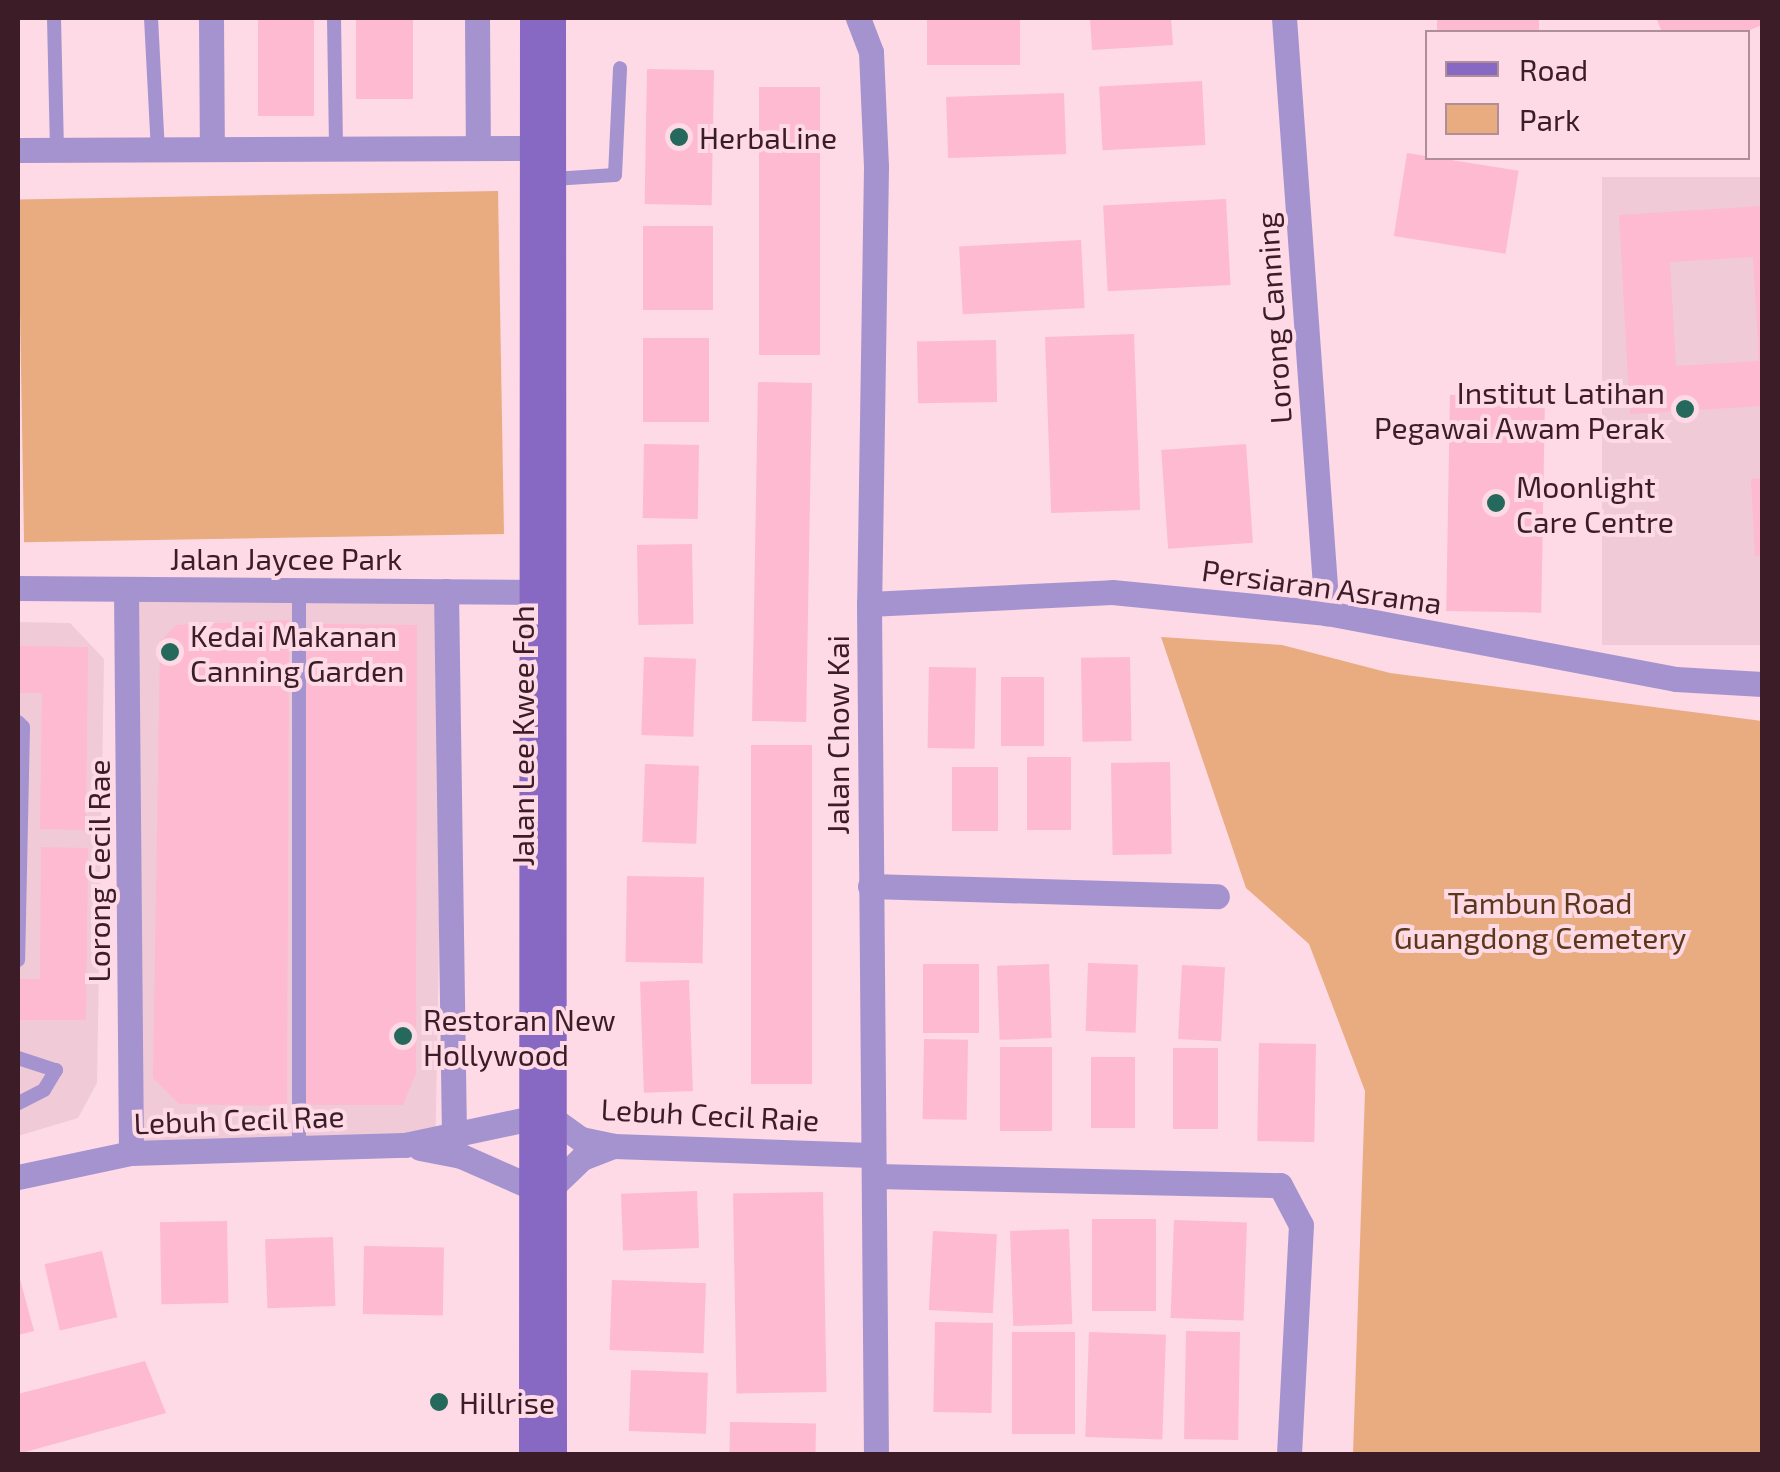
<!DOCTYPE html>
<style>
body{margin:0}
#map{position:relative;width:1780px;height:1472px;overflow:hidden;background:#fddae5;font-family:"Exo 2",sans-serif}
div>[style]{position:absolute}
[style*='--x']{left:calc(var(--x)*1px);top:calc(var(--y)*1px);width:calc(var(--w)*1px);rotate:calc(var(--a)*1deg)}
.built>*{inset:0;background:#f0cbd7;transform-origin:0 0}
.green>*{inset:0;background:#e8ac80;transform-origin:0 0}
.building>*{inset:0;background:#fdbad0;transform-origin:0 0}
.service>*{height:14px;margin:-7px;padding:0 7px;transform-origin:7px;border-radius:7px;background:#a593d0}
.minor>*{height:25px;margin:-12.5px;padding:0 12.5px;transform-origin:12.5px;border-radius:12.5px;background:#a593d0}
.tertiary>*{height:25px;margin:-12.5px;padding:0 12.5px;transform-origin:12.5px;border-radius:12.5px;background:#a593d0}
.secondary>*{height:25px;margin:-12.5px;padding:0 12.5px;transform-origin:12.5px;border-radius:12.5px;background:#8769c3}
.dots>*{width:28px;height:28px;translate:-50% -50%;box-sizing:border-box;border:5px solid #fddae5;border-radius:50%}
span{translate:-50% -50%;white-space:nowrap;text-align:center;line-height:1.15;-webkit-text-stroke:8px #fddae5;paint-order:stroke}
.poi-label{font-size:30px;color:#3b1c27}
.left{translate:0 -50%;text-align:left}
.right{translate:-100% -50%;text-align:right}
.street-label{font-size:30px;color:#3b1c27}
.park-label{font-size:30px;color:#5c371a}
.frame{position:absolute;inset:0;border:20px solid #3b1c27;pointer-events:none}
.legend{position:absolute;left:1425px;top:30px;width:325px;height:130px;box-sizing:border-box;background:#fddae5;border:2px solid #af8e99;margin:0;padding:12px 18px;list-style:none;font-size:30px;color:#3b1c27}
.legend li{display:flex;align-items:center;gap:20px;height:50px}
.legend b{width:50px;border:2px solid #af8e99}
</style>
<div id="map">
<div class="built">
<i style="left:1762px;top:177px;width:468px;height:160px;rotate:90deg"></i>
<i style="left:130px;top:592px;width:315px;height:557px;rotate:1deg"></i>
<i style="clip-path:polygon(18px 622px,70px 623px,104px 659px,97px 1083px,78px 1118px,18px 1136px)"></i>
</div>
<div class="green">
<i style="left:498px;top:191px;width:343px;height:480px;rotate:89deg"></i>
<i style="clip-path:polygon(1161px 637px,1282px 645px,1390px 673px,1762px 721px,1762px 1454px,1353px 1454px,1365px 1091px,1309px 944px,1246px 888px)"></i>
</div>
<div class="building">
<i style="left:258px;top:18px;width:56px;height:98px"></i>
<i style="left:356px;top:18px;width:57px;height:81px"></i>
<i style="left:927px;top:18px;width:93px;height:47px"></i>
<i style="clip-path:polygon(1090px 18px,1171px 18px,1173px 45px,1092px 50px)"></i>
<i style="left:1437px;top:18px;width:102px;height:14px"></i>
<i style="clip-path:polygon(1656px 18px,1762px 18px,1762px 25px,1745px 32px,1662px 32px)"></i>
<i style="left:647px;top:69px;width:67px;height:135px;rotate:1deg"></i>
<i style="left:1202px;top:81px;width:64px;height:103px;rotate:87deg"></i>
<i style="left:759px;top:87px;width:61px;height:268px"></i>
<i style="left:1064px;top:93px;width:61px;height:118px;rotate:88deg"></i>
<i style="left:1407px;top:153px;width:113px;height:84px;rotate:9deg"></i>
<i style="left:1226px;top:199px;width:86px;height:123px;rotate:87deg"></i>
<i style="clip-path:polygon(evenodd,1762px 206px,1762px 406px,1630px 414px,1619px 215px,1762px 206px,1753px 257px,1759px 361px,1676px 366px,1670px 262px,1753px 257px)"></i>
<i style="left:643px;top:226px;width:70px;height:84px"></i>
<i style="left:1081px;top:240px;width:68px;height:122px;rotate:87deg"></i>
<i style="left:1134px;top:334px;width:176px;height:89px;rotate:88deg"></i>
<i style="left:643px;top:338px;width:66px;height:84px"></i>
<i style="left:996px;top:340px;width:62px;height:79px;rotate:89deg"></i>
<i style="left:758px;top:382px;width:54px;height:339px;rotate:1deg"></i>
<i style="left:1450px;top:395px;width:95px;height:216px;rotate:1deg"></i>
<i style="left:644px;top:444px;width:55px;height:74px;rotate:1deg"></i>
<i style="left:1246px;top:444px;width:99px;height:85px;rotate:86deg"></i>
<i style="clip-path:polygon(1762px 478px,1762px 555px,1755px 556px,1751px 479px)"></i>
<i style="left:692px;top:544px;width:80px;height:55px;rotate:89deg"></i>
<i style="clip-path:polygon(289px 620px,287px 1106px,179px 1104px,153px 1078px,160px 642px,176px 625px)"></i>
<i style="clip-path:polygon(318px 624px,417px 625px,416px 1073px,403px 1105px,304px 1105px,306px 640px)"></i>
<i style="clip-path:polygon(18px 646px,88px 647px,86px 830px,40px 829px,42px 693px,18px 693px)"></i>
<i style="left:644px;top:657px;width:52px;height:78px;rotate:2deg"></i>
<i style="left:1130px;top:657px;width:84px;height:49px;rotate:89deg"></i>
<i style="left:929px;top:667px;width:47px;height:81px;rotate:1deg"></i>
<i style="left:1001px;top:677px;width:43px;height:69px"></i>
<i style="left:751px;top:745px;width:61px;height:339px"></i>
<i style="left:1027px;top:757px;width:44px;height:73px"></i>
<i style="left:1170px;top:762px;width:92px;height:59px;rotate:89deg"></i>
<i style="left:645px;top:764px;width:54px;height:78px;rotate:2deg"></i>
<i style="left:952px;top:767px;width:46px;height:64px"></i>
<i style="clip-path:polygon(41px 847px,88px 848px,86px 1020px,18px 1020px,18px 979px,40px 979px)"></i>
<i style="left:627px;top:876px;width:77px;height:86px;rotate:1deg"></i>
<i style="left:1088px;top:963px;width:50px;height:68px;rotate:2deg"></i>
<i style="left:923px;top:964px;width:56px;height:69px"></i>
<i style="left:1049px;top:964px;width:74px;height:52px;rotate:88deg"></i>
<i style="left:1182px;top:965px;width:43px;height:74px;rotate:3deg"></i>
<i style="left:689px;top:980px;width:111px;height:49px;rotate:88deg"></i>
<i style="left:924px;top:1039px;width:44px;height:80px;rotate:1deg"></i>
<i style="left:1259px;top:1043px;width:57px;height:98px;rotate:1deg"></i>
<i style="left:1052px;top:1047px;width:84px;height:52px;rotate:90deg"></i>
<i style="left:1173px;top:1048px;width:45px;height:81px"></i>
<i style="left:1091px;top:1057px;width:44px;height:71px"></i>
<i style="left:697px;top:1191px;width:57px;height:76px;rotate:88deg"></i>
<i style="left:823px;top:1192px;width:200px;height:90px;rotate:89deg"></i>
<i style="left:1092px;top:1219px;width:64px;height:92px"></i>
<i style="left:1174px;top:1220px;width:73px;height:98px;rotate:2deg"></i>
<i style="left:227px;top:1221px;width:82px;height:67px;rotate:89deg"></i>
<i style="left:1069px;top:1229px;width:95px;height:59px;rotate:88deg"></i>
<i style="left:933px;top:1231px;width:64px;height:79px;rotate:3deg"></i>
<i style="left:333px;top:1237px;width:69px;height:68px;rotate:88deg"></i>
<i style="left:364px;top:1246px;width:80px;height:68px;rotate:1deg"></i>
<i style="left:102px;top:1251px;width:68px;height:59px;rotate:77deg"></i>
<i style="clip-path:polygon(18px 1272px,34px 1331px,18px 1335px)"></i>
<i style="left:612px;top:1280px;width:94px;height:70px;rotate:2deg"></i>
<i style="left:935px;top:1322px;width:58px;height:90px;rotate:1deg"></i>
<i style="left:1186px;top:1331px;width:54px;height:108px;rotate:1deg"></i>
<i style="left:1012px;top:1332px;width:63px;height:102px"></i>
<i style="left:1089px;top:1332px;width:77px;height:105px;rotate:2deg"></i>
<i style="clip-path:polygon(145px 1361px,166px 1413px,18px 1454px,18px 1394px)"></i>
<i style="left:631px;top:1370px;width:77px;height:61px;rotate:2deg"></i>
<i style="left:730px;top:1422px;width:86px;height:32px;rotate:1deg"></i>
</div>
<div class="service">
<i style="--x:54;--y:18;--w:132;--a:88.7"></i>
<i style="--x:151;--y:18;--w:132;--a:87"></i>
<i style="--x:334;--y:18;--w:131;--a:89.1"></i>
<i style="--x:553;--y:179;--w:62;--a:-3.7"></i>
<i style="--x:615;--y:175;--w:107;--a:-87.3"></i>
<i style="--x:18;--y:722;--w:7;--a:45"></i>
<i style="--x:23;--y:727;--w:233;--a:91.2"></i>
<i style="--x:18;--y:1058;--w:40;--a:18"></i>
<i style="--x:56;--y:1070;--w:23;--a:121"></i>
<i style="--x:44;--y:1090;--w:29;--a:153"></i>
<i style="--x:299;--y:1148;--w:558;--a:-90"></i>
</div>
<div class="minor">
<i style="--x:211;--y:18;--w:131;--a:89.6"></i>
<i style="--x:477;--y:18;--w:130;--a:89.6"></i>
<i style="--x:858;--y:18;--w:36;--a:69"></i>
<i style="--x:871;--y:52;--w:115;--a:87.5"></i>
<i style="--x:876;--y:167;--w:437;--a:90.9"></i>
<i style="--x:869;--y:604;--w:850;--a:89.53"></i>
<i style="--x:1284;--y:18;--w:597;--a:85.87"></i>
<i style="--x:18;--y:150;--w:513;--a:-0.22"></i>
<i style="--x:18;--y:588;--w:534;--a:0.43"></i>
<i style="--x:126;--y:589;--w:564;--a:89.49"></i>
<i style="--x:446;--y:591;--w:544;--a:89.16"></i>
<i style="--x:869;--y:604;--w:243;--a:-2.8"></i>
<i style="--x:1112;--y:592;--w:216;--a:5.6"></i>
<i style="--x:1327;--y:613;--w:355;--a:10.7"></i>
<i style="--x:1676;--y:679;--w:86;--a:3.3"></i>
<i style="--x:870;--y:886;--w:347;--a:1.7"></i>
<i style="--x:553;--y:1119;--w:34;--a:36"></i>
<i style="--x:581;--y:1139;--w:34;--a:12"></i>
<i style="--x:614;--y:1146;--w:257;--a:2"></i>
<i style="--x:876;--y:1176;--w:404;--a:1.3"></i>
<i style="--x:1280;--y:1185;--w:45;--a:62.3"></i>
<i style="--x:1301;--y:1225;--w:229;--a:93"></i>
<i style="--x:553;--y:1186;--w:40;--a:-44"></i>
<i style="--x:582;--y:1158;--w:34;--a:-21"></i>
</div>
<div class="tertiary">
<i style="--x:420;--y:1148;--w:42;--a:11"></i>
<i style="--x:461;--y:1156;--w:74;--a:23.8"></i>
<i style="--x:18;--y:1177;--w:116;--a:-12"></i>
<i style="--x:131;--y:1153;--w:274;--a:-1.7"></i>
<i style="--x:405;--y:1145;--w:125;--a:-12"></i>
</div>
<div class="secondary">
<i style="--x:553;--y:18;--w:1436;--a:89.96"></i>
<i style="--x:531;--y:1454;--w:1436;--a:-89.96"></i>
</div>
<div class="dots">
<i style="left:679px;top:137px;background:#24695b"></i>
<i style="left:1685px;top:409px;background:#24695b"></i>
<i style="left:1496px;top:503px;background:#24695b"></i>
<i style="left:170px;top:652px;background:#24695b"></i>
<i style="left:403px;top:1036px;background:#24695b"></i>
<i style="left:439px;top:1402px;background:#24695b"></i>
</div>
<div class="poi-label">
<span class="left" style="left:699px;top:137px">HerbaLine</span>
<span class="right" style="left:1665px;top:409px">Institut Latihan<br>Pegawai Awam Perak</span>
<span class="left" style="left:1516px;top:503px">Moonlight<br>Care Centre</span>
<span class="left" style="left:190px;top:652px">Kedai Makanan<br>Canning Garden</span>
<span class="left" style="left:423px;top:1036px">Restoran New<br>Hollywood</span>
<span class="left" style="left:459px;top:1402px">Hillrise</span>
</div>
<div class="street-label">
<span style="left:1273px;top:318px;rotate:-94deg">Lorong Canning</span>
<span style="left:286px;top:558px">Jalan Jaycee Park</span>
<span style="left:1322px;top:586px;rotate:8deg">Persiaran Asrama</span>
<span style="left:837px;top:735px;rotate:-90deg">Jalan Chow Kai</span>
<span style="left:522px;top:736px;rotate:-90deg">Jalan Lee Kwee Foh</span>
<span style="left:98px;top:871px;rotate:-90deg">Lorong Cecil Rae</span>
<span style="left:710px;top:1114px;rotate:3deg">Lebuh Cecil Raie</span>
<span style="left:239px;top:1119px;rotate:-2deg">Lebuh Cecil Rae</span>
</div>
<div class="park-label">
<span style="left:1540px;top:919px">Tambun Road<br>Guangdong Cemetery</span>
</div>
<div class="frame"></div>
<ul class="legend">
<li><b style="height:12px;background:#8769c3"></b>Road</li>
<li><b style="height:28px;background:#e8ac80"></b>Park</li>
</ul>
</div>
